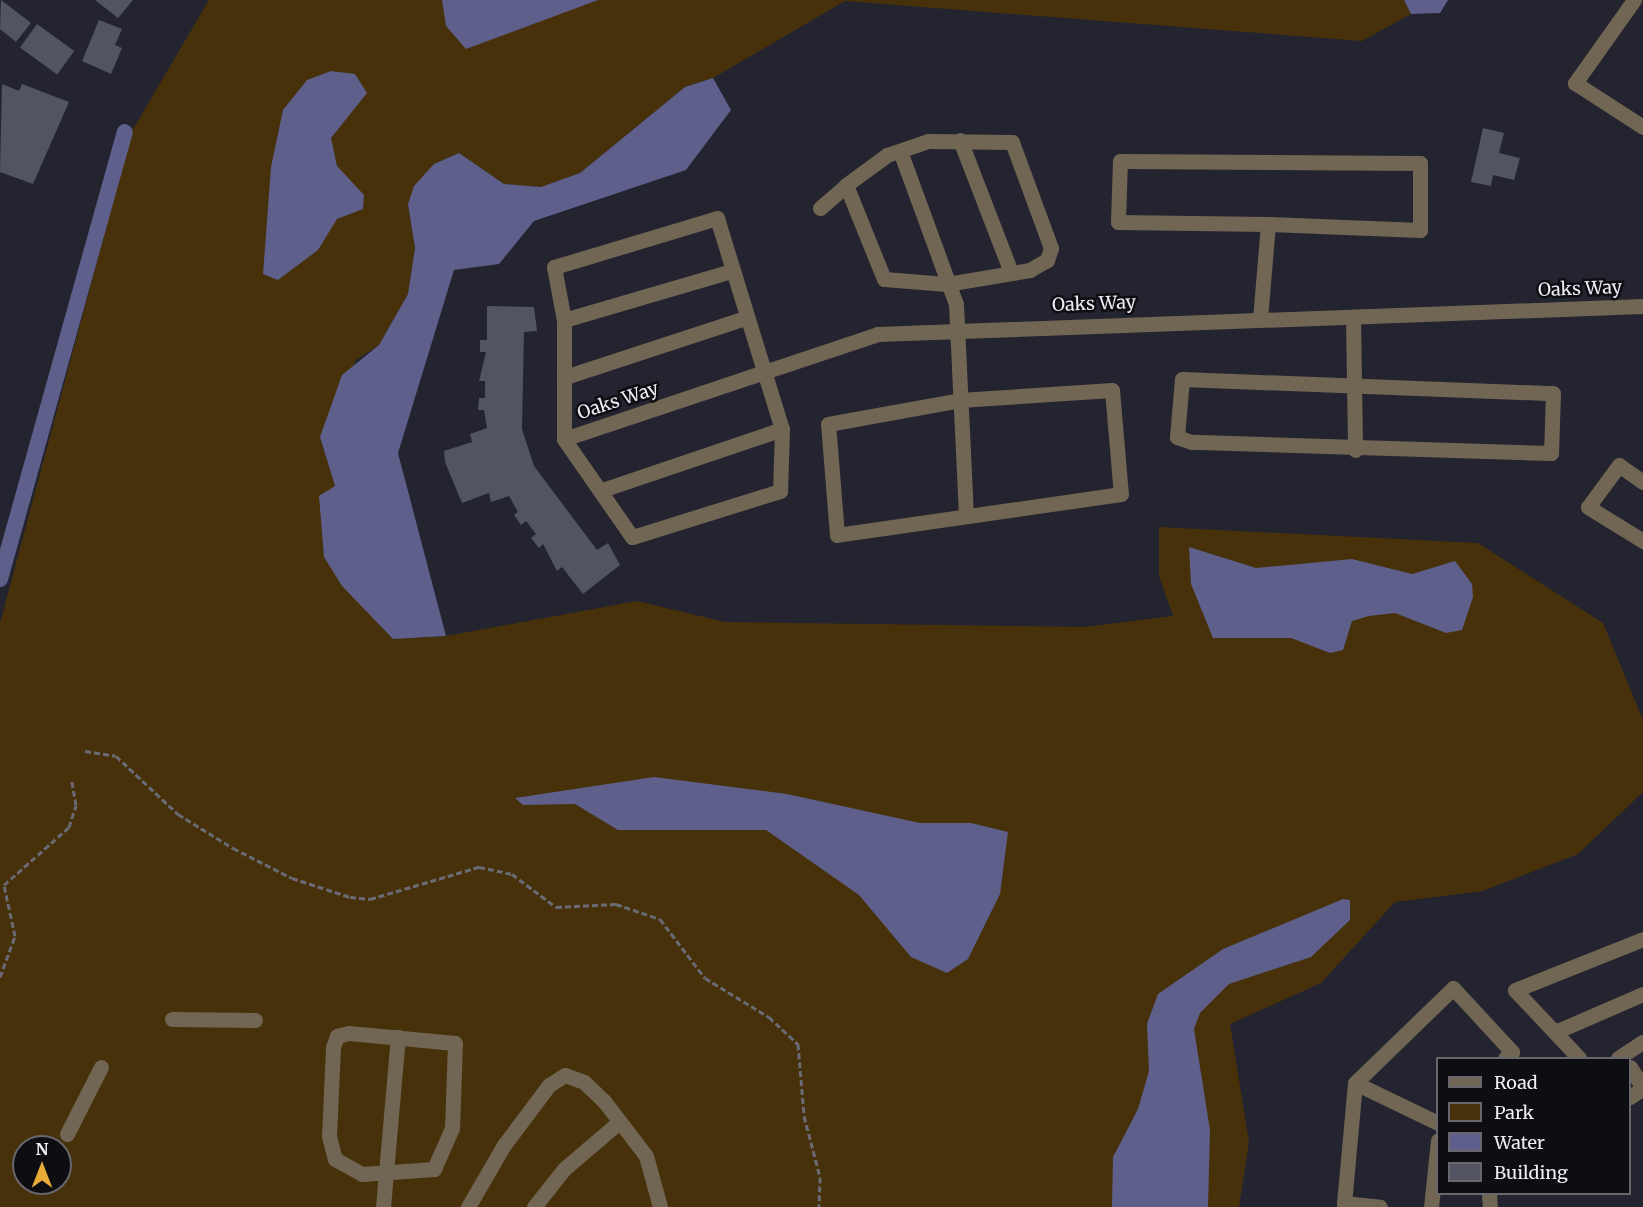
<!DOCTYPE html>
<style>
body{margin:0}
#map{position:relative;width:1643px;height:1207px;overflow:hidden;background:#23242f;font-family:Merriweather,serif}
div>[style]{position:absolute}
[style*='--x']{left:calc(var(--x)*1px);top:calc(var(--y)*1px);width:calc(var(--w)*1px);rotate:calc(var(--a)*1deg)}
.green>*{inset:0;background:#46310b}
.water>*{inset:0;background:#5e5f8a}
.canal>*{height:16px;margin:-8px;padding:0 8px;transform-origin:8px;border-radius:8px;background:#5e5f8a}
.building>*{inset:0;background:#535461;transform-origin:0 0}
.path>*{height:3px;margin-top:-1.5px;transform-origin:0;background:repeating-linear-gradient(90deg,#6a6a74 0 6px,transparent 0 9px)}
.minor>*{height:15px;margin:-7.5px;padding:0 7.5px;transform-origin:7.5px;border-radius:7.5px;background:#716654}
span{translate:-50% -50%;white-space:nowrap;text-align:center;line-height:1.15;-webkit-text-stroke:5px #0d0d12;paint-order:stroke}
.street-label{font-size:18px;color:#eeeef6}
.legend{position:absolute;left:1436px;top:1057px;width:195px;height:138px;box-sizing:border-box;background:#0d0d12;border:2px solid #67676d;margin:0;padding:8px 10px;list-style:none;font-size:18px;color:#eeeef6}
.legend li{display:flex;align-items:center;gap:12px;height:30px}
.legend b{width:30px;border:2px solid #67676d}
.north{position:absolute;left:12px;top:1135px;width:60px;height:60px;box-sizing:border-box;background:#0d0d12;border:2px solid #67676d;border-radius:50%;rotate:0deg;font-size:16px;font-weight:700;line-height:24px;text-align:center;color:#eeeef6}
.north::after{content:'';display:block;margin:auto;width:21px;height:27px;background:#e9aa38;clip-path:polygon(50% 0,100% 100%,50% 72%,0 100%)}
</style>
<div id="map">
<div class="green">
<i style="clip-path:polygon(evenodd,209px 0,1404px 0,1411px 14px,1362px 41px,845px 1px,713px 78px,685px 87px,580px 173px,541px 187px,504px 184px,459px 153px,434px 164px,408px 204px,415px 248px,408px 294px,379px 345px,356px 360px,320px 437px,335px 486px,394px 639px,446px 636px,637px 601px,725px 622px,1085px 627px,1173px 616px,1159px 576px,1159px 527px,1478px 543px,1603px 623px,1643px 720px,1643px 792px,1578px 854px,1483px 891px,1395px 902px,1321px 983px,1230px 1024px,1249px 1142px,1239px 1207px,0 1207px,0 623px,132px 131px,209px 0,24px 1147px,60px 1147px,60px 1183px,24px 1183px,24px 1147px)"></i>
</div>
<div class="water">
<i style="clip-path:polygon(442px 0,598px 0,466px 49px,446px 26px)"></i>
<i style="clip-path:polygon(1404px 0,1448px 0,1440px 13px,1411px 14px)"></i>
<i style="clip-path:polygon(331px 71px,355px 74px,367px 93px,331px 138px,337px 166px,364px 195px,363px 209px,337px 219px,318px 250px,278px 280px,263px 274px,271px 167px,283px 110px,307px 80px)"></i>
<i style="clip-path:polygon(713px 78px,731px 110px,686px 170px,534px 221px,499px 264px,454px 270px,398px 453px,446px 636px,393px 639px,342px 586px,324px 557px,319px 496px,335px 486px,320px 437px,342px 375px,379px 345px,408px 294px,415px 248px,408px 204px,414px 186px,434px 164px,459px 153px,504px 184px,541px 187px,580px 173px,685px 87px)"></i>
<i style="clip-path:polygon(1189px 547px,1256px 568px,1352px 559px,1412px 574px,1455px 561px,1472px 584px,1473px 597px,1462px 630px,1446px 633px,1395px 613px,1369px 616px,1352px 621px,1343px 650px,1330px 653px,1291px 638px,1213px 638px,1191px 584px)"></i>
<i style="clip-path:polygon(654px 777px,787px 794px,920px 823px,971px 823px,1008px 832px,1000px 894px,968px 959px,947px 973px,911px 957px,859px 895px,766px 830px,618px 830px,575px 804px,523px 805px,515px 798px)"></i>
<i style="clip-path:polygon(1343px 899px,1350px 900px,1350px 920px,1311px 957px,1229px 984px,1200px 1013px,1194px 1029px,1210px 1130px,1208px 1207px,1112px 1207px,1113px 1157px,1138px 1109px,1149px 1071px,1147px 1024px,1158px 994px,1223px 949px)"></i>
</div>
<div class="canal">
<i style="--x:0;--y:579;--w:464;--a:-74.4"></i>
</div>
<div class="building">
<i style="clip-path:polygon(1px 0,31px 23px,16px 42px,0 29px)"></i>
<i style="clip-path:polygon(95px 0,133px 0,118px 18px)"></i>
<i style="clip-path:polygon(99px 20px,122px 29px,115px 45px,122px 48px,111px 74px,82px 61px)"></i>
<i style="left:37px;top:24px;width:46px;height:29px;rotate:36deg"></i>
<i style="clip-path:polygon(2px 84px,19px 91px,22px 84px,69px 102px,33px 184px,0 172px)"></i>
<i style="clip-path:polygon(1483px 128px,1504px 133px,1499px 153px,1520px 158px,1514px 180px,1493px 175px,1491px 186px,1471px 182px)"></i>
<i style="clip-path:polygon(487px 306px,534px 307px,537px 331px,524px 332px,522px 429px,534px 466px,597px 550px,608px 543px,620px 565px,583px 594px,562px 567px,557px 571px,543px 544px,539px 548px,531px 538px,536px 534px,526px 521px,521px 525px,514px 515px,518px 512px,509px 496px,491px 502px,489px 493px,462px 503px,445px 462px,444px 451px,472px 442px,470px 434px,487px 428px,484px 410px,478px 410px,479px 398px,485px 398px,485px 381px,479px 381px,486px 352px,480px 352px,480px 340px,487px 340px)"></i>
</div>
<div class="path">
<i style="--x:85;--y:751;--w:31;--a:9"></i>
<i style="--x:116;--y:756;--w:85;--a:43.1"></i>
<i style="--x:178;--y:814;--w:65;--a:31.7"></i>
<i style="--x:233;--y:848;--w:66;--a:27"></i>
<i style="--x:292;--y:878;--w:61;--a:18.1"></i>
<i style="--x:350;--y:897;--w:20;--a:6"></i>
<i style="--x:370;--y:899;--w:114;--a:-16.4"></i>
<i style="--x:479;--y:867;--w:34;--a:12"></i>
<i style="--x:512;--y:874;--w:55;--a:36.9"></i>
<i style="--x:556;--y:907;--w:60;--a:-2.9"></i>
<i style="--x:616;--y:904;--w:46;--a:18.8"></i>
<i style="--x:660;--y:919;--w:74;--a:52.7"></i>
<i style="--x:705;--y:978;--w:75;--a:31.4"></i>
<i style="--x:769;--y:1017;--w:40;--a:43"></i>
<i style="--x:798;--y:1044;--w:72;--a:85.2"></i>
<i style="--x:804;--y:1116;--w:63;--a:75.3"></i>
<i style="--x:820;--y:1177;--w:30;--a:92"></i>
<i style="--x:0;--y:977;--w:44;--a:-69.9"></i>
<i style="--x:15;--y:936;--w:52;--a:-102.2"></i>
<i style="--x:4;--y:885;--w:87;--a:-41.7"></i>
<i style="--x:69;--y:827;--w:23;--a:-72"></i>
<i style="--x:76;--y:805;--w:27;--a:-100"></i>
</div>
<div class="minor">
<i style="--x:1634;--y:0;--w:102;--a:125.4"></i>
<i style="--x:1575;--y:83;--w:81;--a:32.9"></i>
<i style="--x:960;--y:140;--w:142;--a:68.9"></i>
<i style="--x:900;--y:151;--w:163;--a:69.9"></i>
<i style="--x:956;--y:304;--w:211;--a:87.3"></i>
<i style="--x:820;--y:208;--w:35;--a:-41"></i>
<i style="--x:846;--y:185;--w:51;--a:-36.2"></i>
<i style="--x:887;--y:155;--w:43;--a:-18.9"></i>
<i style="--x:928;--y:141;--w:84;--a:0.7"></i>
<i style="--x:1012;--y:142;--w:113;--a:69.8"></i>
<i style="--x:1051;--y:248;--w:13;--a:108"></i>
<i style="--x:1047;--y:260;--w:20;--a:150"></i>
<i style="--x:1030;--y:270;--w:85;--a:170.5"></i>
<i style="--x:946;--y:284;--w:62;--a:-175.4"></i>
<i style="--x:884;--y:279;--w:101;--a:-112"></i>
<i style="--x:717;--y:218;--w:221;--a:72.9"></i>
<i style="--x:782;--y:429;--w:62;--a:91.8"></i>
<i style="--x:780;--y:491;--w:155;--a:162.7"></i>
<i style="--x:632;--y:537;--w:119;--a:-124.8"></i>
<i style="--x:564;--y:439;--w:119;--a:-90"></i>
<i style="--x:564;--y:320;--w:54;--a:-100.7"></i>
<i style="--x:554;--y:267;--w:170;--a:-16.7"></i>
<i style="--x:1353;--y:317;--w:133;--a:89.1"></i>
<i style="--x:1260;--y:319;--w:95;--a:-85.2"></i>
<i style="--x:1268;--y:224;--w:152;--a:2.3"></i>
<i style="--x:1420;--y:230;--w:67;--a:-90"></i>
<i style="--x:1420;--y:163;--w:300;--a:-179.6"></i>
<i style="--x:1120;--y:161;--w:61;--a:91.9"></i>
<i style="--x:1118;--y:222;--w:150;--a:0.8"></i>
<i style="--x:564;--y:320;--w:175;--a:-16.3"></i>
<i style="--x:565;--y:377;--w:190;--a:-18.1"></i>
<i style="--x:1182;--y:379;--w:371;--a:2.2"></i>
<i style="--x:1553;--y:393;--w:60;--a:91.9"></i>
<i style="--x:1551;--y:453;--w:360;--a:-178.2"></i>
<i style="--x:1191;--y:442;--w:15;--a:-160"></i>
<i style="--x:1177;--y:437;--w:58;--a:-85.1"></i>
<i style="--x:1112;--y:390;--w:104;--a:85.1"></i>
<i style="--x:1121;--y:494;--w:287;--a:171.8"></i>
<i style="--x:837;--y:535;--w:111;--a:-94.6"></i>
<i style="--x:828;--y:424;--w:134;--a:-10.3"></i>
<i style="--x:960;--y:400;--w:152;--a:-3.8"></i>
<i style="--x:564;--y:439;--w:330;--a:-18.5"></i>
<i style="--x:877;--y:334;--w:767;--a:-2.09"></i>
<i style="--x:1643;--y:482;--w:29;--a:-145"></i>
<i style="--x:1619;--y:465;--w:52;--a:126.4"></i>
<i style="--x:1588;--y:507;--w:65;--a:31.7"></i>
<i style="--x:602;--y:490;--w:190;--a:-18.7"></i>
<i style="--x:172;--y:1019;--w:83;--a:0.7"></i>
<i style="--x:1555;--y:1032;--w:96;--a:-23.4"></i>
<i style="--x:349;--y:1033;--w:106;--a:5.4"></i>
<i style="--x:455;--y:1043;--w:85;--a:92"></i>
<i style="--x:452;--y:1128;--w:45;--a:113.7"></i>
<i style="--x:434;--y:1169;--w:72;--a:176"></i>
<i style="--x:362;--y:1174;--w:31;--a:-151"></i>
<i style="--x:335;--y:1159;--w:24;--a:-105"></i>
<i style="--x:329;--y:1136;--w:89;--a:-87.4"></i>
<i style="--x:333;--y:1047;--w:12;--a:-70"></i>
<i style="--x:337;--y:1036;--w:12;--a:-14"></i>
<i style="--x:1579;--y:1058;--w:93;--a:-133.3"></i>
<i style="--x:1515;--y:990;--w:138;--a:-21.7"></i>
<i style="--x:1618;--y:1058;--w:30;--a:-33"></i>
<i style="--x:1630;--y:1067;--w:25;--a:58"></i>
<i style="--x:1643;--y:1088;--w:16;--a:145"></i>
<i style="--x:1355;--y:1083;--w:121;--a:95.2"></i>
<i style="--x:1344;--y:1203;--w:36;--a:6"></i>
<i style="--x:1438;--y:1123;--w:92;--a:-154.3"></i>
<i style="--x:1355;--y:1083;--w:136;--a:-44.1"></i>
<i style="--x:1453;--y:988;--w:87;--a:47.3"></i>
<i style="--x:1512;--y:1052;--w:9;--a:139"></i>
<i style="--x:67;--y:1134;--w:75;--a:-63.1"></i>
<i style="--x:1489;--y:1194;--w:13;--a:86"></i>
<i style="--x:383;--y:1207;--w:171;--a:-85"></i>
<i style="--x:468;--y:1207;--w:72;--a:-59.9"></i>
<i style="--x:504;--y:1145;--w:75;--a:-53.1"></i>
<i style="--x:549;--y:1085;--w:19;--a:-32"></i>
<i style="--x:565;--y:1075;--w:20;--a:20"></i>
<i style="--x:584;--y:1082;--w:28;--a:44"></i>
<i style="--x:604;--y:1101;--w:69;--a:52.6"></i>
<i style="--x:646;--y:1156;--w:53;--a:74.6"></i>
<i style="--x:534;--y:1207;--w:48;--a:-51.7"></i>
<i style="--x:564;--y:1169;--w:72;--a:-40.5"></i>
<i style="--x:1431;--y:1207;--w:67;--a:-84"></i>
</div>
<div class="street-label">
<span style="left:1580px;top:289px;rotate:-2deg">Oaks Way</span>
<span style="left:1094px;top:304px;rotate:-2deg">Oaks Way</span>
<span style="left:618px;top:401px;rotate:-18deg">Oaks Way</span>
</div>
<ul class="legend">
<li><b style="height:8px;background:#716654"></b>Road</li>
<li><b style="height:16px;background:#46310b"></b>Park</li>
<li><b style="height:16px;background:#5e5f8a"></b>Water</li>
<li><b style="height:16px;background:#535461"></b>Building</li>
</ul>
<div class="north">N</div>
</div>
